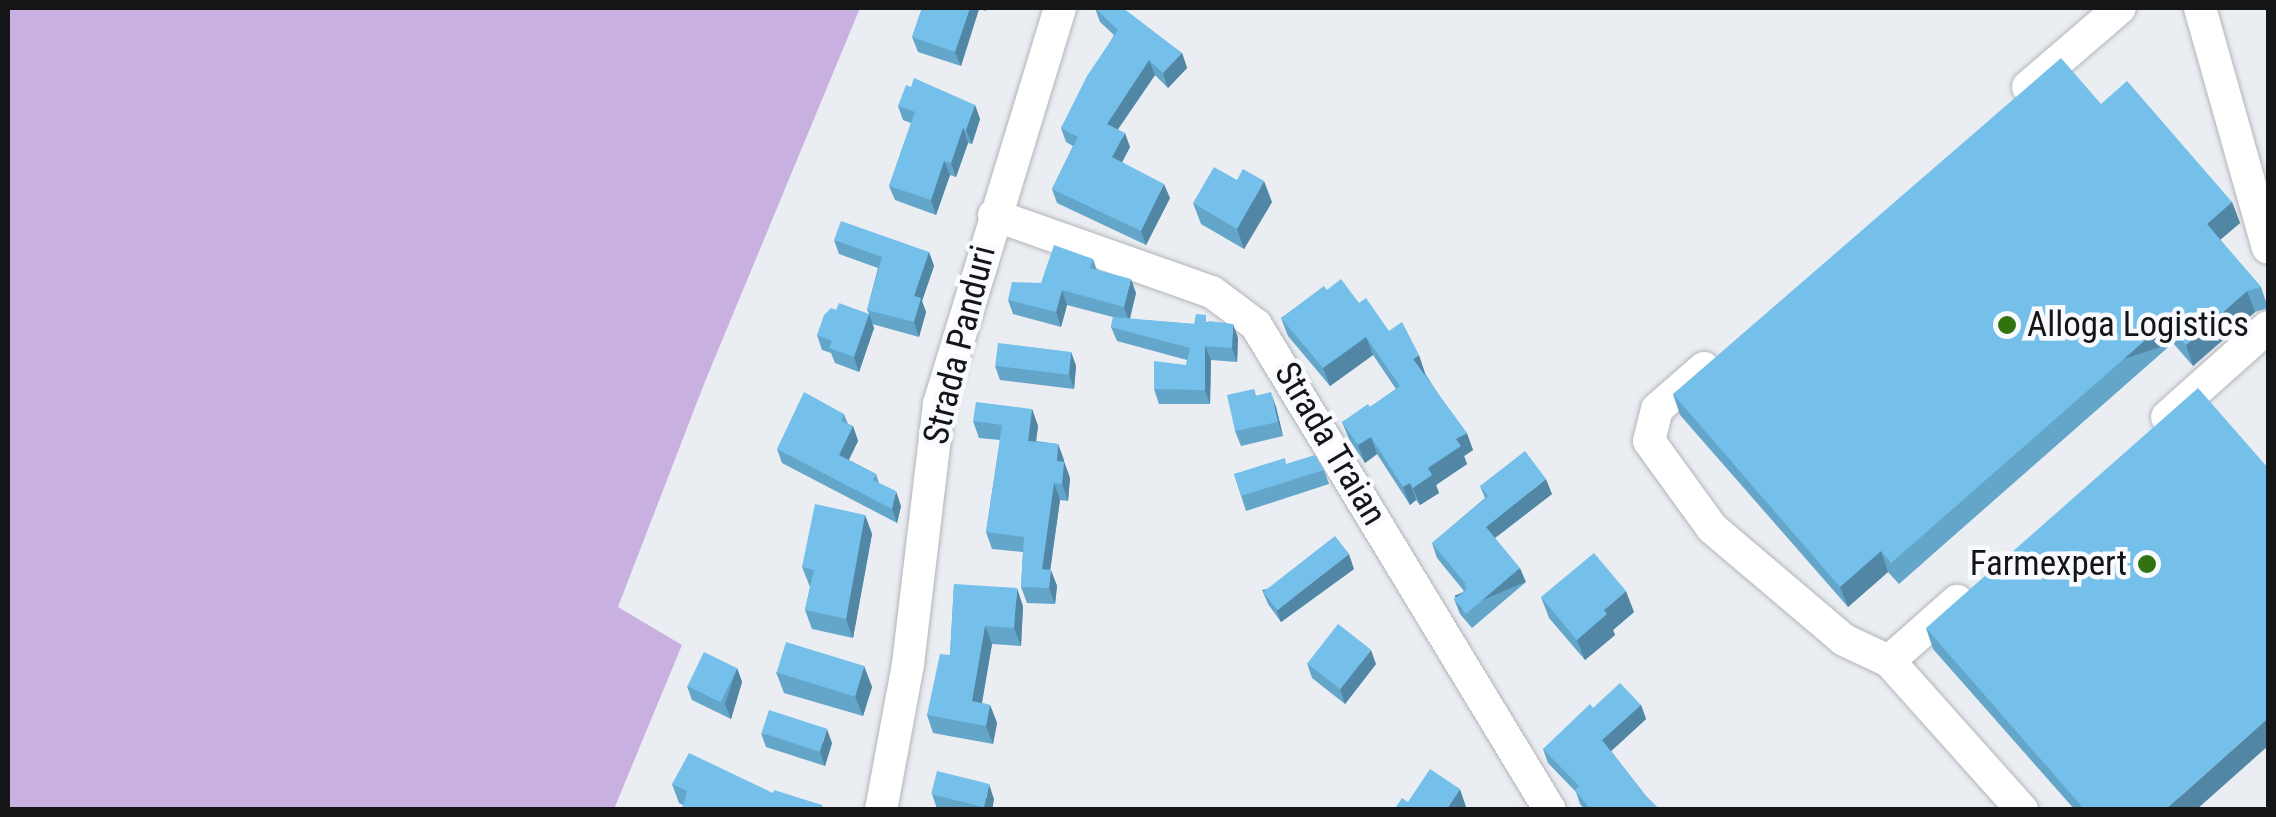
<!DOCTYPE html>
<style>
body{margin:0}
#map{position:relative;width:2276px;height:817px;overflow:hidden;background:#eaedf2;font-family:"Roboto Condensed",sans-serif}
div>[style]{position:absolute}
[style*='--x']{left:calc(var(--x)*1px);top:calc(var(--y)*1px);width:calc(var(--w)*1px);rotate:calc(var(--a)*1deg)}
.green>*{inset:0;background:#c8b1e0}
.roads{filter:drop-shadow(0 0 2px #b2b5b9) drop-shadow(0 0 2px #b2b5b9)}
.minor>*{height:32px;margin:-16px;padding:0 16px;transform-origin:16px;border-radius:16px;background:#fff}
.wall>*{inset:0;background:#64a5ca}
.shaded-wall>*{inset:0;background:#5186a4;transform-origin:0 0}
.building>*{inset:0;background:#74c0eb;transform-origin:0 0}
.dots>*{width:28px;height:28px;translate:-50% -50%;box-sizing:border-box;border:5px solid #f8fafe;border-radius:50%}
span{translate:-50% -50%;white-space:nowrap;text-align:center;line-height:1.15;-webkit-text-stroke:9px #f8fafe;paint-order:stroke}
.poi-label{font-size:35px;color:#141516}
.left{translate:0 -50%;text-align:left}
.right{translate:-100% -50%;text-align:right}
.street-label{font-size:35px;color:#141516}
.frame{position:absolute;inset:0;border:10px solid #141516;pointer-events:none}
</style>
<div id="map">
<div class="green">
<i style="clip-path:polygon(8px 8px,860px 8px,704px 384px,618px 607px,682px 645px,614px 809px,8px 809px)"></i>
</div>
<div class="roads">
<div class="minor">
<i style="--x:2200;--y:8;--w:249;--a:74.2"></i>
<i style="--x:2028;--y:87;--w:121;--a:-40.7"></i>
<i style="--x:994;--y:215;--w:231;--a:19.5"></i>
<i style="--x:1212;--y:292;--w:55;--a:36.9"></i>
<i style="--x:1256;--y:325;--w:567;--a:58.78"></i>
<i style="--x:1704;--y:368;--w:62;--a:138.9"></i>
<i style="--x:1657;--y:409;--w:33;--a:104"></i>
<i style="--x:1649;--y:441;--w:107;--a:54.1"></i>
<i style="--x:1712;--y:528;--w:173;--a:40.3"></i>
<i style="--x:1844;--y:640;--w:50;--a:25"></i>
<i style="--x:1889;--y:661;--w:200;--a:48.2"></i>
<i style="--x:2167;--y:417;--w:135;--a:-41.7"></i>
<i style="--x:1889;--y:661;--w:91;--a:-41.4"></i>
<i style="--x:881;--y:810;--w:148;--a:-79.5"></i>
<i style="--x:908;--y:664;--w:262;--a:-83.2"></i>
<i style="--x:939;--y:404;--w:414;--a:-73"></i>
</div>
</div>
<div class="wall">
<i style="clip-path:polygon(922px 8px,988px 8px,986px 11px,979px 9px,961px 66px,918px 52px,912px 37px)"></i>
<i style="clip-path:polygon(1095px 8px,1182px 53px,1187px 68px,1168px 88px,1155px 75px,1118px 129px,1130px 147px,1122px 162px,1170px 198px,1146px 245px,1057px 203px,1052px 189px,1073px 146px,1066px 142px,1061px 128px,1114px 35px,1100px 22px)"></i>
<i style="clip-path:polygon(2101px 104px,2232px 202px,2240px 223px,2220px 240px,2261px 287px,2268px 308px,2255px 312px,2193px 366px,2173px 343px,1899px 584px,1888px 572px,1848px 607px,1680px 415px,1673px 394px)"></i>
<i style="clip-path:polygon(975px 105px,980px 119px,972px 144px,968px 143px,956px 177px,950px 175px,936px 215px,895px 200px,889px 186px,911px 123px,903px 120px,898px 106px)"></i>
<i style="clip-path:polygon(1272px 202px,1244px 249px,1201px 224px,1193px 203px)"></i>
<i style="clip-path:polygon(834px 240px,929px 252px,934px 266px,922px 301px,926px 312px,919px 337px,872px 324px,874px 328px,859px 372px,835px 363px,831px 353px,822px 350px,817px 335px,869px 314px,867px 310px,878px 268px,839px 254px)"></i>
<i style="clip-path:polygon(1093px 259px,1097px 270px,1136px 293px,1130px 319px,1194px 324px,1208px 322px,1238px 338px,1237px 362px,1211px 360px,1210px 404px,1159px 404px,1154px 389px,1186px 365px,1187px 360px,1117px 341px,1111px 327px,1113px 317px,1067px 305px,1061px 327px,1013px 314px,1008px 300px)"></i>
<i style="clip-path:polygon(1327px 290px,1359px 303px,1389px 331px,1425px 373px,1473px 450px,1464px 456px,1467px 464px,1436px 485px,1439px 493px,1420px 505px,1416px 500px,1410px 505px,1377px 454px,1365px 463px,1349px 439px,1342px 422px,1370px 407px,1396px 389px,1373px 355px,1330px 386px,1288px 336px,1281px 318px)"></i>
<i style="clip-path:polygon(1071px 352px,1076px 366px,1074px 389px,1000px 380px,995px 366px)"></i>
<i style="clip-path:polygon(1254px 389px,1256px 396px,1276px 407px,1283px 436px,1241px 446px,1235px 431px)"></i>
<i style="clip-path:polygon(1032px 409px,1038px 426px,1036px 441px,1058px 444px,1070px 478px,1068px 501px,1060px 500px,1050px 570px,1057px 586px,1055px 604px,1027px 603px,1021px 587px,1023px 552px,992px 549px,986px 532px,1000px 440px,979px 438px,973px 421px)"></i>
<i style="clip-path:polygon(844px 414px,848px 424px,853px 426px,858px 441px,849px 460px,876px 474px,879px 483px,901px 506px,897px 523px,782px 463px,777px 449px)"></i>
<i style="clip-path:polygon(1286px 464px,1324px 470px,1329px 484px,1246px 511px,1234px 474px)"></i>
<i style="clip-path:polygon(1480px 486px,1552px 494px,1495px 538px,1526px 582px,1472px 628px,1460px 614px,1454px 599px,1464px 591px,1437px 558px,1432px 543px,1485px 498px)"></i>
<i style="clip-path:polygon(865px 515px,872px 534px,853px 638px,812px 629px,805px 610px,810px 587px,802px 567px)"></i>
<i style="clip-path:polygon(1354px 569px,1281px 622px,1268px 604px,1262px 590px)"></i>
<i style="clip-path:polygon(954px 584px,1023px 606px,1021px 646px,992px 644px,982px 703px,990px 705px,997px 723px,993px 744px,933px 733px,927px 715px,950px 655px)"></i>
<i style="clip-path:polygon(1541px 597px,1634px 612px,1613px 630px,1615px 635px,1585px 660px,1549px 618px)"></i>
<i style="clip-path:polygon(1926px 628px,2196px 810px,2075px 810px,1933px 649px)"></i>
<i style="clip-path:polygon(1307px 663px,1376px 664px,1345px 704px,1312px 678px)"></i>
<i style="clip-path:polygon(864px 666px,872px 687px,863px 716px,784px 693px,776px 672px)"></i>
<i style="clip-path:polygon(737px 668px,742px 682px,731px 719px,692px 700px,687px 686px)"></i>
<i style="clip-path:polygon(1641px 705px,1646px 719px,1611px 751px,1646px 796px,1660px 810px,1585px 810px,1580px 804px,1576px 792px,1548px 763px,1543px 749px,1593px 708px)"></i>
<i style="clip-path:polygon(761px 733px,832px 743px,825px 766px,766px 747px)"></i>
<i style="clip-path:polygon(672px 784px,822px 805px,823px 810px,682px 810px,683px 805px,679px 803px)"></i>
<i style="clip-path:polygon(932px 794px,994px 799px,992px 810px,940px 810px,937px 809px)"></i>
</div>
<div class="shaded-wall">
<i style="clip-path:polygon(970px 8px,979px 8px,979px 9px,961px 66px,955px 52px)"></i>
<i style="clip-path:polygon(1182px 53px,1187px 68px,1168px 88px,1163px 73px)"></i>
<i style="clip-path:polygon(1149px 60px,1155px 75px,1112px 138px,1107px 124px)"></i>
<i style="clip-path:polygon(975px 105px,980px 119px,972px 144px,966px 130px)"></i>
<i style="clip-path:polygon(963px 128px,968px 143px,956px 177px,951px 163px)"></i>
<i style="clip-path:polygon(1125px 133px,1130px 147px,1117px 172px,1112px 157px)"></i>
<i style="clip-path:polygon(944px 161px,950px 175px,936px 215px,931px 200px)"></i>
<i style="clip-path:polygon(1264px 181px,1272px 202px,1244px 249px,1237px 229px)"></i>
<i style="clip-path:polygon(1164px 184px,1170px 198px,1146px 245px,1141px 231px)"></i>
<i style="clip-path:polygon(2232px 202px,2240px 223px,2214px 245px,2207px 224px)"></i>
<i style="clip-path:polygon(929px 252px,934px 266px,922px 301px,926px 312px,919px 337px,914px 322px,914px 296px)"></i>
<i style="clip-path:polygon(1131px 279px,1136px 293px,1129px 321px,1124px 307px)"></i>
<i style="clip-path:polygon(1062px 290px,1067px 305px,1061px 327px,1056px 312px)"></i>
<i style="clip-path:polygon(2247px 291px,2255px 312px,2193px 366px,2186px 345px)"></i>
<i style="clip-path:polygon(869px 314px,874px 328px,859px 372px,854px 357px)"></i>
<i style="left:2166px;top:322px;width:22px;height:366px;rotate:72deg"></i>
<i style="clip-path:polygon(1233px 324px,1238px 338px,1237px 362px,1232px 348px)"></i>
<i style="clip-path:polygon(1366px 337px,1373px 355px,1330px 386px,1323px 368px)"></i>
<i style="clip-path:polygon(1205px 346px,1211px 360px,1210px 404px,1205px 390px)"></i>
<i style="clip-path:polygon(1071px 352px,1076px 366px,1074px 389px,1069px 374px)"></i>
<i style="clip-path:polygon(1419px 355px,1425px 373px,1420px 376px,1413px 359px)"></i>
<i style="clip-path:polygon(1271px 392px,1276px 407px,1283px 436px,1278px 422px)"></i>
<i style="clip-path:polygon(1032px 409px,1038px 426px,1034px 457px,1028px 441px)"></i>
<i style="clip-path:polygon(853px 426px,858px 441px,844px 469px,839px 455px)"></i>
<i style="clip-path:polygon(1467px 433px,1473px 450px,1464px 456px,1467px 464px,1436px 485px,1439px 493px,1420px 505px,1413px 488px,1428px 468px,1456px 439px)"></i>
<i style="clip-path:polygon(1371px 437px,1377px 454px,1365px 463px,1358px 445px)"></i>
<i style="clip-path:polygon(1058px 444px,1064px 460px,1062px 477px,1057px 461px)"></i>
<i style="clip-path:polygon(1064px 462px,1070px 478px,1068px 501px,1062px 484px)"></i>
<i style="clip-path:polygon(1546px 479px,1552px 494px,1491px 541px,1486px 527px)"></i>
<i style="clip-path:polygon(1054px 483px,1060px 500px,1048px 586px,1042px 569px)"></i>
<i style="clip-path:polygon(1410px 483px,1416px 500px,1410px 505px,1403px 487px)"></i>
<i style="clip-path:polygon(896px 491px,901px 506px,897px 523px,892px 509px)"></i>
<i style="clip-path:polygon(865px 515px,872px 534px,853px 638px,846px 619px)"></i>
<i style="clip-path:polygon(1881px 551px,1888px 572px,1848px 607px,1840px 587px)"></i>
<i style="clip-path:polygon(1349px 554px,1354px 569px,1281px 622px,1276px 608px)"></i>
<i style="left:1520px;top:568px;width:15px;height:71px;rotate:67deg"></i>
<i style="clip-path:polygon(1051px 570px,1057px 586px,1055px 604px,1049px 588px)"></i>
<i style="clip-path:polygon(1017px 588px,1023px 606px,1021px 646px,1014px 628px)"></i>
<i style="clip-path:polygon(1626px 591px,1634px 612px,1613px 630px,1615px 635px,1585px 660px,1577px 640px,1604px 610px)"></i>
<i style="clip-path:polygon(985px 626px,992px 644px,979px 719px,972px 701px)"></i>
<i style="clip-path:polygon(1371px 650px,1376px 664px,1345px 704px,1340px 689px)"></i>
<i style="clip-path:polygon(864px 666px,872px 687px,863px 716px,855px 696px)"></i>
<i style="clip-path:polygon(737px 668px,742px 682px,731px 719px,725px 704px)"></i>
<i style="clip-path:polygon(990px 705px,997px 723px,993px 744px,986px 726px)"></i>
<i style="clip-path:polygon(1641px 705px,1646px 719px,1608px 754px,1602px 740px)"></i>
<i style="clip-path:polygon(2268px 718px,2268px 746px,2196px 810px,2165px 810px)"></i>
<i style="clip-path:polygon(827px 729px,832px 743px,825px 766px,820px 752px)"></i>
<i style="clip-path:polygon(989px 784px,994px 799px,992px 810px,984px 810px)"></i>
<i style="clip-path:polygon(1460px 789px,1467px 810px,1446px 810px)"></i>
</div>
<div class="building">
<i style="clip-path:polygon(922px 8px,970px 8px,955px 52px,912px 37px)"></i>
<i style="clip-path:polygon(1095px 8px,1123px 8px,1182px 53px,1163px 73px,1149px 60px,1107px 124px,1125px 133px,1112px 157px,1164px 184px,1141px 231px,1052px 189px,1078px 137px,1061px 128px,1087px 76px,1118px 30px)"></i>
<i style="clip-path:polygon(2061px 58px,2101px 104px,2127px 81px,2232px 202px,2207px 224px,2261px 287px,2247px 291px,2186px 345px,2166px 322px,1891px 563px,1881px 551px,1840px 587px,1673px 394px)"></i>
<i style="clip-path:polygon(914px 78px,975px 105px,966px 130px,963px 128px,951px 163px,944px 161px,931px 200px,889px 186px,915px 112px,898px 106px,906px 85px,911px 87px)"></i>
<i style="clip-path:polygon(1214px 167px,1237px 180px,1243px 169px,1264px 181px,1237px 229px,1193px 203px)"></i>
<i style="clip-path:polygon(841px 221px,929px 252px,914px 296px,921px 298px,914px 322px,867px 310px,882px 257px,834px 240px)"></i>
<i style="clip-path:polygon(1054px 245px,1093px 259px,1090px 268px,1131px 279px,1124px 307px,1062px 290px,1056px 312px,1008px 300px,1012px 282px,1041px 283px)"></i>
<i style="clip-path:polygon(1341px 279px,1359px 303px,1366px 298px,1389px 331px,1402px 322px,1419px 355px,1413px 359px,1467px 433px,1456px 439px,1461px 446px,1428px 468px,1432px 475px,1413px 488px,1410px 483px,1403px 487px,1371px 437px,1358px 445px,1342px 422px,1368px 404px,1370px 407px,1400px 386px,1366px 337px,1323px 368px,1281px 318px,1324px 286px,1327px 290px)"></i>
<i style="clip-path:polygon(839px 303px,869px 314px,854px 357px,829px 348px,832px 341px,817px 335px,824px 315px,831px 308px,836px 310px)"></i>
<i style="clip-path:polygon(1196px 314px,1206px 315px,1206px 325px,1209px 321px,1233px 324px,1232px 348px,1205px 346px,1205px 390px,1154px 389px,1154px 361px,1186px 365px,1190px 348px,1111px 327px,1113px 317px,1194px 324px)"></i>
<i style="left:998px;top:343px;width:74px;height:23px;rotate:7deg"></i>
<i style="clip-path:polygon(2198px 388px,2268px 468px,2268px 718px,2165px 810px,2085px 810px,1926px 628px)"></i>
<i style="clip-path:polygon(1254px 389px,1255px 396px,1271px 392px,1278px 422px,1235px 431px,1227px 395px)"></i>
<i style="clip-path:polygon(804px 392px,844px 414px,841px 421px,853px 426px,839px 455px,876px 474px,873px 480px,896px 491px,892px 509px,777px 449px)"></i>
<i style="clip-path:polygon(976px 402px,1032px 409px,1028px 441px,1058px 444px,1057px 461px,1064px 462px,1062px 484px,1054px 483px,1042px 569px,1051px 570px,1049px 588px,1021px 587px,1024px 537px,986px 532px,1002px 425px,973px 421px)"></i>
<i style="clip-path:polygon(1525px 451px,1546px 479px,1486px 527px,1520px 568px,1466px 614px,1454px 599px,1466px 590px,1465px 583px,1432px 543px,1488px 496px,1480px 486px)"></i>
<i style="clip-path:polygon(1315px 455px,1324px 470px,1241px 496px,1234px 474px,1285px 458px,1286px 464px)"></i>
<i style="clip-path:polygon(815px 504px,865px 515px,846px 619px,805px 610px,814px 570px,802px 567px)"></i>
<i style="left:1335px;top:536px;width:23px;height:91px;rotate:52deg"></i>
<i style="clip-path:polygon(1594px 553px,1626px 591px,1604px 610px,1607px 614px,1577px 640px,1541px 597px)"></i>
<i style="clip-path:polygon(954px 584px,1017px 588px,1014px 628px,985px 626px,972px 701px,990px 705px,986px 726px,927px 715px,940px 654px,950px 655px)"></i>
<i style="left:1338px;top:624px;width:42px;height:50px;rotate:38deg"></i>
<i style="left:786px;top:642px;width:82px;height:32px;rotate:17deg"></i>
<i style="left:704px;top:652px;width:37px;height:38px;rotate:26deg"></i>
<i style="clip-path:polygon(1620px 683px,1641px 705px,1602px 740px,1646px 796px,1660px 810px,1591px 810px,1575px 790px,1579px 786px,1543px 749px,1590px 704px,1593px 708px)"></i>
<i style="left:769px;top:710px;width:61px;height:24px;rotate:18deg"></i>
<i style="clip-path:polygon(689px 753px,773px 793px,774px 790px,822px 805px,821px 810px,682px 810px,687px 791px,672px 784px)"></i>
<i style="clip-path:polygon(1430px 769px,1460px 789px,1446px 810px,1394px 810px,1402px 798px,1408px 802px)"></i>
<i style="left:937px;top:771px;width:54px;height:24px;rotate:14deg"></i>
</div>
<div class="dots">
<i style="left:2007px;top:325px;background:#31730e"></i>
<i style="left:2147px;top:564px;background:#31730e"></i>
</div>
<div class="poi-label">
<span class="left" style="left:2027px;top:325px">Alloga Logistics</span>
<span class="right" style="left:2127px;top:564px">Farmexpert</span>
</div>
<div class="street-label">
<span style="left:960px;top:345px;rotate:-76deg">Strada Panduri</span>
<span style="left:1330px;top:444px;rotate:59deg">Strada Traian</span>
</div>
<div class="frame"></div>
</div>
